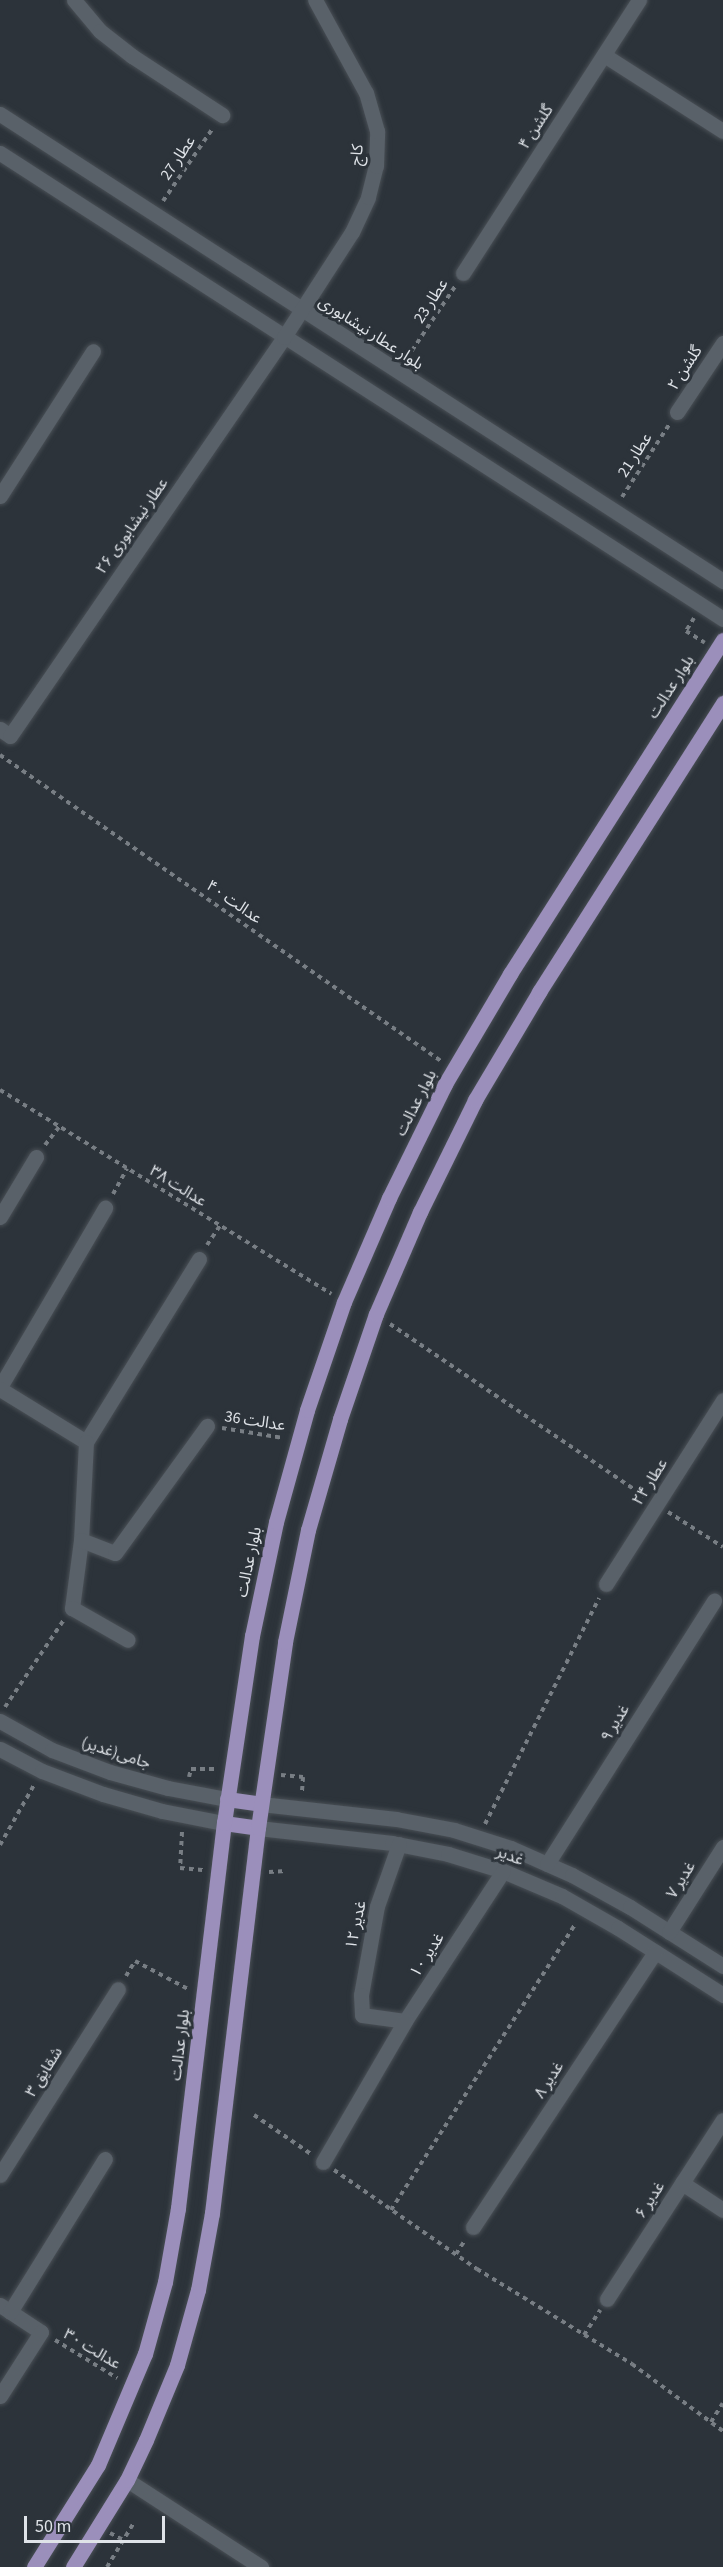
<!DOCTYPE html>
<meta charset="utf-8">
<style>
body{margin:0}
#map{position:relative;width:723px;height:2567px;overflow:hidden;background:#2c333a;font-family:"Source Sans 3","Noto Sans Arabic",sans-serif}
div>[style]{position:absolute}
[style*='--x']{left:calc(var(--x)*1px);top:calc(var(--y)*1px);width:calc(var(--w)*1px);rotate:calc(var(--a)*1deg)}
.path>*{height:4px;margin-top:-2px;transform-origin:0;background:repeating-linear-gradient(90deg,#787e84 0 4.5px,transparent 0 9px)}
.roads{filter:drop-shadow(0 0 2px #494f55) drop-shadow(0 0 2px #494f55)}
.minor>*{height:15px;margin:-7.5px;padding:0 7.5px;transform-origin:7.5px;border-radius:7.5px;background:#596169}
.major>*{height:15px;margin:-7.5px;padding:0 7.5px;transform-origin:7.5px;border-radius:7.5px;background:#9b8fbb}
span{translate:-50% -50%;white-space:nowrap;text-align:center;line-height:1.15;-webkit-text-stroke:6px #2c333a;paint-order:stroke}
.street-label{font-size:16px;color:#dfe3e8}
.scale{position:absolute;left:24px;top:2516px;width:141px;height:27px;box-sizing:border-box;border:3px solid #dfe3e8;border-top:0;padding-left:8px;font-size:18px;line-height:21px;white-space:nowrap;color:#dfe3e8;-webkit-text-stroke:4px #2c333a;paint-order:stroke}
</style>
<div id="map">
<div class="path">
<i style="--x:163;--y:201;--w:88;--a:-55.6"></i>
<i style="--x:407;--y:358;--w:88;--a:-56.1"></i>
<i style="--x:622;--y:497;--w:86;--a:-56.9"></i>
<i style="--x:694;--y:618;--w:15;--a:122"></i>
<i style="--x:686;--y:631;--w:22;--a:32"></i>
<i style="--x:0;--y:755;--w:537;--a:34.76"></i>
<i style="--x:0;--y:1090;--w:389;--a:31.6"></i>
<i style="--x:45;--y:1145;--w:23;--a:-52"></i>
<i style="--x:113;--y:1194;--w:29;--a:-61"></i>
<i style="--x:207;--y:1245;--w:23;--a:-56"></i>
<i style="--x:390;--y:1324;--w:307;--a:34.1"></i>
<i style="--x:222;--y:1428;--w:62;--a:9.3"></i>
<i style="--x:668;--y:1512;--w:65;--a:32.5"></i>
<i style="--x:5;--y:1707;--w:104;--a:-56"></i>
<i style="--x:281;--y:1775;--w:22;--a:5"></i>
<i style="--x:303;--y:1777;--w:16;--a:94"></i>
<i style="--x:189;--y:1777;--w:8;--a:-76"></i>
<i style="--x:191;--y:1769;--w:26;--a:0"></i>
<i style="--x:485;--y:1824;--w:253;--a:-63.2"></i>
<i style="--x:182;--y:1832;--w:36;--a:93"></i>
<i style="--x:180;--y:1868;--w:25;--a:5"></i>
<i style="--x:0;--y:1845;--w:69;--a:-60.5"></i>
<i style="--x:269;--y:1872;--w:17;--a:-3"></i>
<i style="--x:126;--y:1976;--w:17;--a:-59"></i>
<i style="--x:135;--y:1961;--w:62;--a:27.8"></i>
<i style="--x:254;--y:2115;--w:69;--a:34.4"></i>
<i style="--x:334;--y:2170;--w:174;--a:34.7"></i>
<i style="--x:477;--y:2269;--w:182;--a:31.5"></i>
<i style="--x:632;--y:2364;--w:113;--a:36.4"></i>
<i style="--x:391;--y:2210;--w:341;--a:-57.2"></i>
<i style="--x:456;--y:2254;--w:17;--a:-57"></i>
<i style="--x:584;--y:2335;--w:30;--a:-57"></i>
<i style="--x:55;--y:2340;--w:73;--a:31.5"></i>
<i style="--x:711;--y:2422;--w:22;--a:-58"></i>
<i style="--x:110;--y:2533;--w:15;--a:28"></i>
<i style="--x:107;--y:2567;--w:50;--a:-58.8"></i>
</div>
<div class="roads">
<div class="minor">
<i style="--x:74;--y:0;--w:40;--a:50"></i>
<i style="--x:100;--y:31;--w:41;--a:38"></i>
<i style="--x:132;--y:56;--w:108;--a:33.2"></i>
<i style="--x:604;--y:55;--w:141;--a:32.6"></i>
<i style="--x:0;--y:114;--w:861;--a:32.86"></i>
<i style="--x:0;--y:153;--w:860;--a:32.8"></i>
<i style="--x:463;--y:273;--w:325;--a:-57.2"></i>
<i style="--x:677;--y:412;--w:83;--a:-56.3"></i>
<i style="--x:0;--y:496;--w:172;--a:-57.3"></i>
<i style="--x:0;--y:729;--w:12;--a:35"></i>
<i style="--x:10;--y:736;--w:484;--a:-55.5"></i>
<i style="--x:284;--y:337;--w:125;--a:-57.1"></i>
<i style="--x:352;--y:232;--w:38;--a:-65"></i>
<i style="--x:368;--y:197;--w:32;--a:-76"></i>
<i style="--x:376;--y:166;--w:35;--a:-88"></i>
<i style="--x:377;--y:131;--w:40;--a:-106"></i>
<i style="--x:366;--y:93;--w:106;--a:-118.7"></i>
<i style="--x:0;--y:1217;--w:70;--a:-59"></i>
<i style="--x:0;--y:1387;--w:208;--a:-59.6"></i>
<i style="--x:0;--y:1389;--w:101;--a:31.6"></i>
<i style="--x:86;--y:1442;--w:215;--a:-58.3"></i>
<i style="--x:86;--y:1442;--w:98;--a:92.9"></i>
<i style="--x:81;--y:1540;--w:69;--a:97.5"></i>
<i style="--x:72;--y:1608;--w:64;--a:29.7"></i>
<i style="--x:81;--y:1540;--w:36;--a:21"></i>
<i style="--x:115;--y:1553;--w:157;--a:-54.1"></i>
<i style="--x:606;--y:1584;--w:218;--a:-57.5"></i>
<i style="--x:0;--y:1721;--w:60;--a:29.1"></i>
<i style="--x:52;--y:1750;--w:62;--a:20.8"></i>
<i style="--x:110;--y:1772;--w:60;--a:15.4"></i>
<i style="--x:168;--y:1788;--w:60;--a:10.6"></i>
<i style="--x:0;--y:1749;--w:47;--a:27.6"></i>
<i style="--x:42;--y:1771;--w:65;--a:20.7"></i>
<i style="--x:103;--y:1794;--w:61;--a:16.1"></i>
<i style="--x:162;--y:1811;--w:63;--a:11"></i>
<i style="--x:261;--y:1804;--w:136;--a:6.3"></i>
<i style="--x:396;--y:1819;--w:59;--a:10.7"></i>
<i style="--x:454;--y:1830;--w:60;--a:17.5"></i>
<i style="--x:511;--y:1848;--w:67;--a:23.9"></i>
<i style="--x:572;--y:1875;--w:66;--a:28.9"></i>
<i style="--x:630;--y:1907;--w:110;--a:32.4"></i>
<i style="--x:258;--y:1828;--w:135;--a:6.4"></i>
<i style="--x:392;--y:1843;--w:57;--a:11.1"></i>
<i style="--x:448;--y:1854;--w:58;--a:17.2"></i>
<i style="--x:503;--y:1871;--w:64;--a:23"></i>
<i style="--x:562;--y:1896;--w:64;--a:29.7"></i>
<i style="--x:618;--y:1928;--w:125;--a:32.5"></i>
<i style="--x:399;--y:1844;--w:66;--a:109.5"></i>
<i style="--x:377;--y:1906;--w:90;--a:100.2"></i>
<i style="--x:361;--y:1995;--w:20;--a:87"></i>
<i style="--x:362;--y:2015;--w:43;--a:7.9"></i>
<i style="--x:405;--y:2021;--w:179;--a:-56.8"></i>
<i style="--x:547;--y:1864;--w:312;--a:-57.6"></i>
<i style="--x:669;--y:1932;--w:101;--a:-57.6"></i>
<i style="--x:323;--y:2162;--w:163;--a:-59.8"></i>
<i style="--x:0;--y:2175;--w:220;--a:-57.6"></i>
<i style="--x:682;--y:2183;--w:49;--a:33.4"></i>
<i style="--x:473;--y:2227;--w:330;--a:-56.5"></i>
<i style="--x:607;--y:2299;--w:213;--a:-57.1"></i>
<i style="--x:0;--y:2305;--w:49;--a:33.4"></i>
<i style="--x:41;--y:2332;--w:76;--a:122.6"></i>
<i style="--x:10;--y:2312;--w:180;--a:-58.2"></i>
<i style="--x:127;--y:2480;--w:160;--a:33"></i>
</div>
<div class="major">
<i style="--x:227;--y:1799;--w:34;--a:8"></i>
<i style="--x:224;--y:1823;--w:34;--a:8"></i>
<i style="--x:34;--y:2567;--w:120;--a:-57.9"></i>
<i style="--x:98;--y:2465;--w:121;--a:-67.1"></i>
<i style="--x:145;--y:2354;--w:75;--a:-74.5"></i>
<i style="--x:165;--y:2282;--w:75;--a:-80"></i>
<i style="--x:178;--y:2208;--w:388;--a:-83.2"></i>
<i style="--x:224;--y:1823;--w:189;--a:-81.5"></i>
<i style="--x:252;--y:1636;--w:116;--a:-78.1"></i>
<i style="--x:276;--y:1522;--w:116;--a:-74.5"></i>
<i style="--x:307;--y:1410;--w:114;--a:-71.1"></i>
<i style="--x:344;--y:1302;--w:113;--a:-66.6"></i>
<i style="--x:389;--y:1198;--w:127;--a:-63.8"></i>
<i style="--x:445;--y:1084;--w:128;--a:-59.4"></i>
<i style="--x:510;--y:974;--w:396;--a:-57.5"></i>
<i style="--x:73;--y:2567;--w:102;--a:-58.2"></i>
<i style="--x:127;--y:2480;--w:44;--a:-64.6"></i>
<i style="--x:146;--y:2440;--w:81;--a:-67.5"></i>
<i style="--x:177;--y:2365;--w:78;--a:-74.4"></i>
<i style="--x:198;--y:2290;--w:78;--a:-79.7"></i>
<i style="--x:212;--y:2213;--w:388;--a:-83.2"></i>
<i style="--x:258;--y:1828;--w:188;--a:-81.7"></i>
<i style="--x:285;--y:1642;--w:114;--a:-78.4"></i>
<i style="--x:308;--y:1530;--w:116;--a:-73.9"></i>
<i style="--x:340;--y:1419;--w:111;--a:-71.1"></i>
<i style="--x:376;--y:1314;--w:111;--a:-66.7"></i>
<i style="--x:420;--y:1212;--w:125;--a:-63.8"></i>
<i style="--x:475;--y:1100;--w:126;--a:-59.3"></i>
<i style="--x:539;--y:992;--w:343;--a:-57.5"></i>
</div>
</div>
<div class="street-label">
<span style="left:536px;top:127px;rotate:-57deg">گلشن ۴</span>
<span style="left:357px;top:155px;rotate:-85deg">کاج</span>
<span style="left:178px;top:158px;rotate:-56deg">عطار 27</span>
<span style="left:431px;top:301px;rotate:-57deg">عطار 23</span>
<span style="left:371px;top:333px;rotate:33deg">بلوار عطار نیشابوری</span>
<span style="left:685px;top:368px;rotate:-57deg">گلشن ۲</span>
<span style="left:635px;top:455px;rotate:-57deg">عطار 21</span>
<span style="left:132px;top:526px;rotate:-55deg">عطار نیشابوری ۲۶</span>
<span style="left:671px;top:687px;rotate:-57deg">بلوار عدالت</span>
<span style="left:234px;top:902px;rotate:35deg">عدالت ۴۰</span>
<span style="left:416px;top:1103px;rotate:-63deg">بلوار عدالت</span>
<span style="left:178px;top:1186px;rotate:32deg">عدالت ۳۸</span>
<span style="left:255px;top:1421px;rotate:9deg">عدالت 36</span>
<span style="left:650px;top:1482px;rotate:-58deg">عطار ۲۴</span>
<span style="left:249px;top:1562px;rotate:-78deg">بلوار عدالت</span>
<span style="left:615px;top:1723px;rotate:-58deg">غدیر ۹</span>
<span style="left:116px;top:1753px;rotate:18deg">جامی(غدیر)</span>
<span style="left:510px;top:1856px;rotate:21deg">غدیر</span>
<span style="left:681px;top:1880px;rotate:-58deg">غدیر ۷</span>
<span style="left:356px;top:1925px;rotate:-78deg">غدیر ۱۲</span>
<span style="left:427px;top:1955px;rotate:-57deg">غدیر ۱۰</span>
<span style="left:180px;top:2045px;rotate:-83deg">بلوار عدالت</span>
<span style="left:44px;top:2072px;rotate:-58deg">شقایق ۳</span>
<span style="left:549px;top:2080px;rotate:-57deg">غدیر ۸</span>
<span style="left:650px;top:2200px;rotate:-57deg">غدیر ۶</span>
<span style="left:92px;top:2349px;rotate:31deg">عدالت ۳۰</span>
</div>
<div class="scale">50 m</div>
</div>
